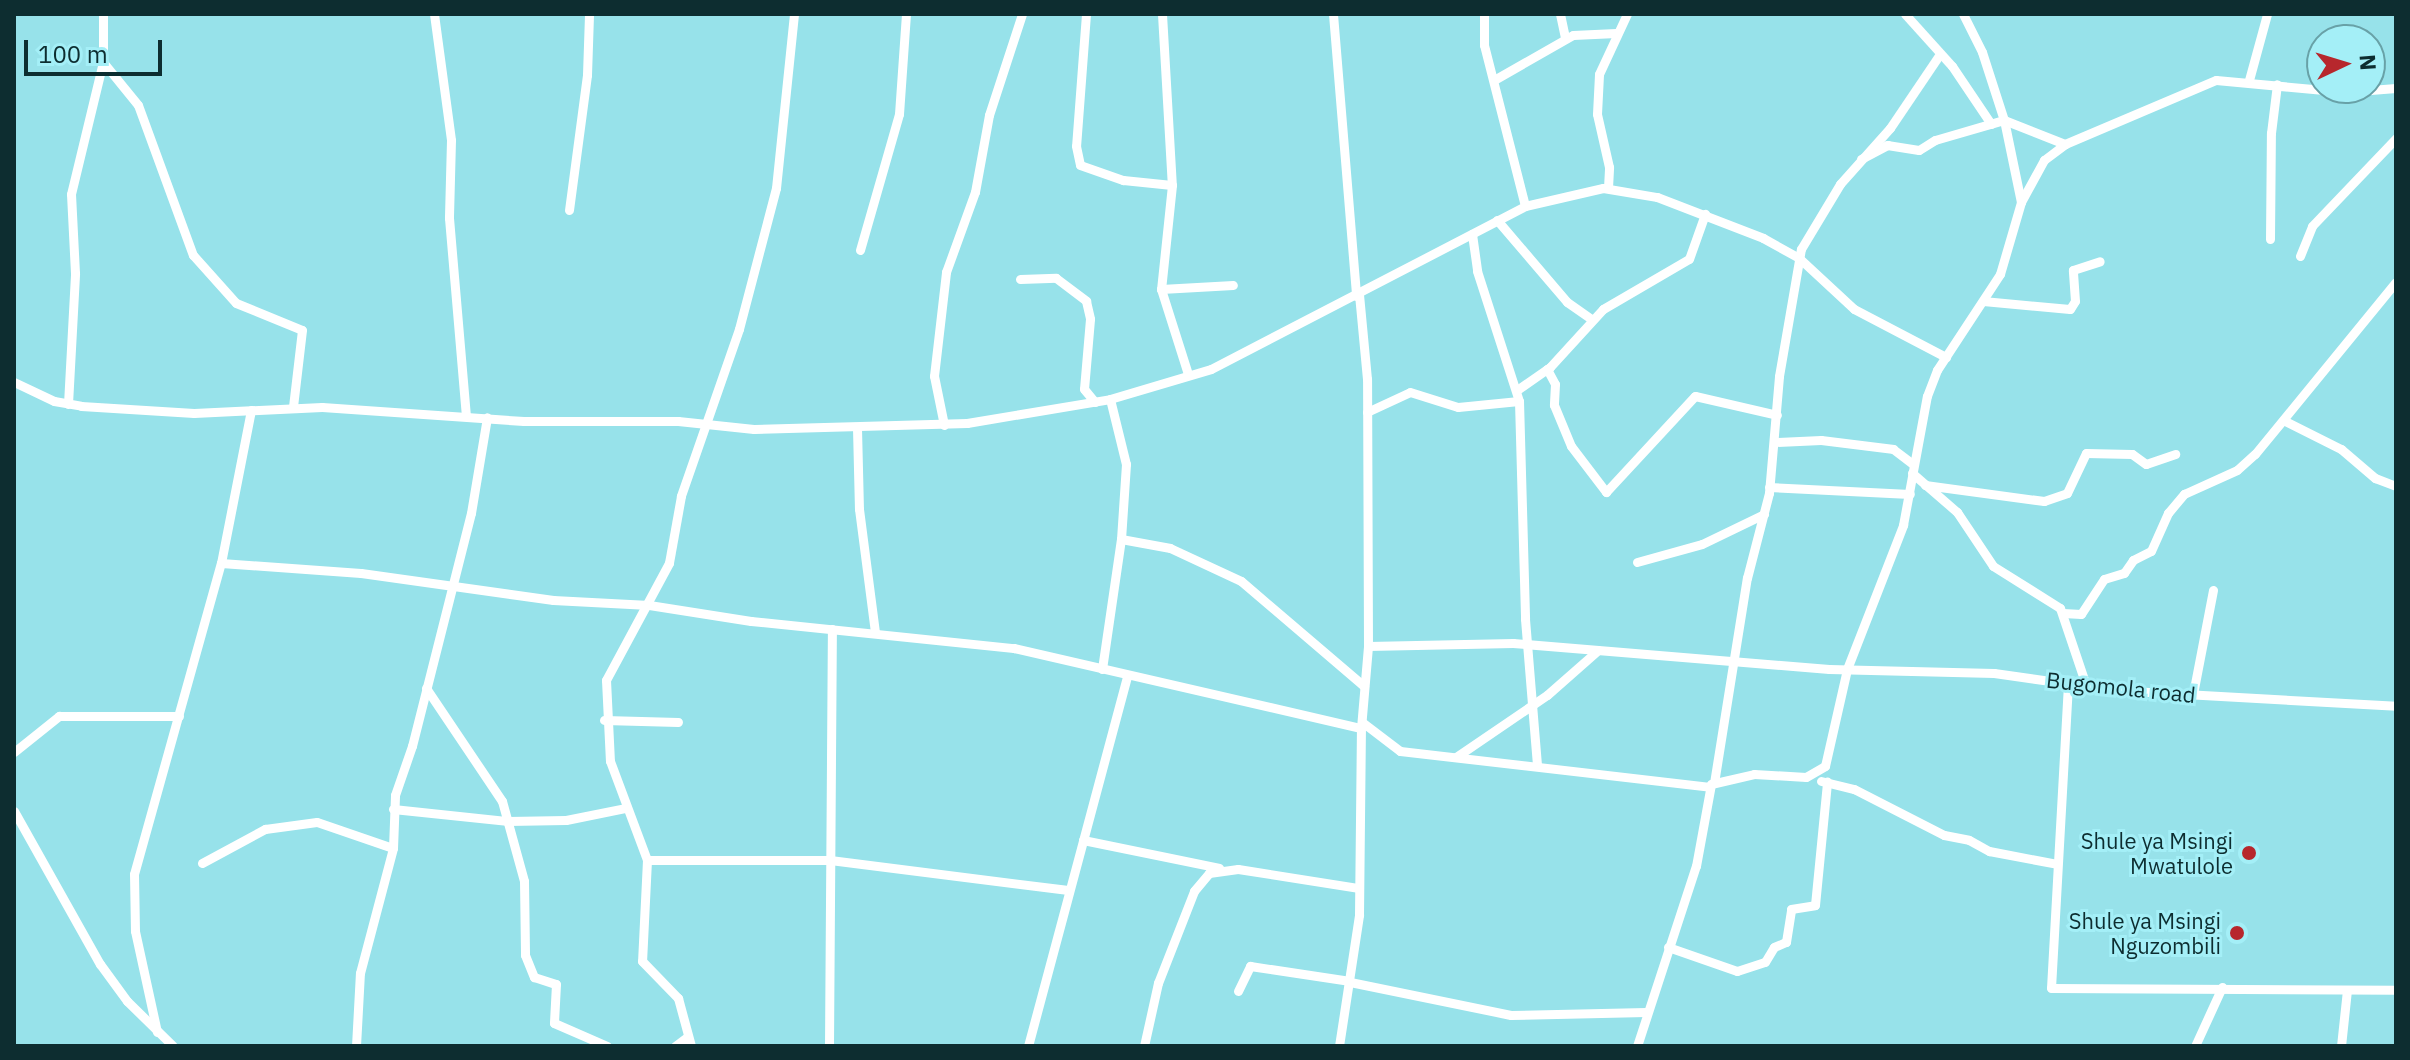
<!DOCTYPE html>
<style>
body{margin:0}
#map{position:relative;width:2410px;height:1060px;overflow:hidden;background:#97e2ea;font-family:"IBM Plex Sans",sans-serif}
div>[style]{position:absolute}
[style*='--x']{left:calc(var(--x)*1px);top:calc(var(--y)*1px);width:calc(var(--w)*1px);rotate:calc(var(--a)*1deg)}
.minor>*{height:9px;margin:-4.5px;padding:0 4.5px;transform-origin:4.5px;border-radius:4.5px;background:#fff}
.dots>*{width:22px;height:22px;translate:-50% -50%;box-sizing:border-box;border:4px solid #a4eff7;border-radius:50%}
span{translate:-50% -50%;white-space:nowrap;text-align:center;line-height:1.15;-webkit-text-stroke:6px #a4eff7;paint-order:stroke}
.street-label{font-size:22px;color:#0d2d30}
.poi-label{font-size:22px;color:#0d2d30}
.right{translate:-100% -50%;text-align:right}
.frame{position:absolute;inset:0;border:16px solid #0d2d30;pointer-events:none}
.north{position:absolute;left:2306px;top:24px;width:80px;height:80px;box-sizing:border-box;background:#a4eff7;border:2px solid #68a1a7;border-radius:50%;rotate:86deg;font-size:22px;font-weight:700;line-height:32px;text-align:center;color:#0d2d30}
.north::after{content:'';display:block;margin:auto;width:28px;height:36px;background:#b7272d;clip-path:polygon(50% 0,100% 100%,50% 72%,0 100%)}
.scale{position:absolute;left:24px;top:40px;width:138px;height:36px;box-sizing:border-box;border:4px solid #0d2d30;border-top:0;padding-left:10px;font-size:24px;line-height:28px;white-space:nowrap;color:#0d2d30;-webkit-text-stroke:6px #a4eff7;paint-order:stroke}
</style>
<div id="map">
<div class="minor">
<i style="--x:434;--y:14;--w:127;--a:82.3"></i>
<i style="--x:451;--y:140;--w:78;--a:91.5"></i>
<i style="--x:449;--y:218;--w:198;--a:85.1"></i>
<i style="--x:794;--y:14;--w:175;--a:95.9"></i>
<i style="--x:776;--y:188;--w:146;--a:104.7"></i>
<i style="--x:739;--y:329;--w:177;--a:109.2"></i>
<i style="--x:681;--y:496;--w:68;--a:100.2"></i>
<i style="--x:669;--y:563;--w:133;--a:118.3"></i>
<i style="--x:606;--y:680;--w:81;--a:87.2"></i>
<i style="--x:610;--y:761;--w:106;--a:69.5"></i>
<i style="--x:647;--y:860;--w:183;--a:0"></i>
<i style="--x:830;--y:860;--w:240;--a:7.2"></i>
<i style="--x:1086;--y:14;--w:132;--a:94.3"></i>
<i style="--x:1076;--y:146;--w:19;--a:78"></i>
<i style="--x:1080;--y:165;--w:46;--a:19.2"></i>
<i style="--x:1123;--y:180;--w:49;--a:5.8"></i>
<i style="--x:1162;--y:14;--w:171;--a:86.7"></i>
<i style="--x:1172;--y:185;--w:105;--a:96"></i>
<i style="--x:1161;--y:289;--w:89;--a:72.4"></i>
<i style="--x:1333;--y:14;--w:283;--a:85.3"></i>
<i style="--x:1484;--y:14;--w:31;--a:90"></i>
<i style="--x:1484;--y:45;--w:166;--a:75.7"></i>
<i style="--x:1560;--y:14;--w:25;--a:78"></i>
<i style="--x:1905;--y:14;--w:70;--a:47.9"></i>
<i style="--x:1952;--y:66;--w:70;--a:56.1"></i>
<i style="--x:1963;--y:14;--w:42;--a:63.4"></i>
<i style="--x:1982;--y:52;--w:71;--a:72.1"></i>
<i style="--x:2004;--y:120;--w:84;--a:78.3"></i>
<i style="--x:103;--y:62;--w:55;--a:50.9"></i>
<i style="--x:138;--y:105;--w:160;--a:69.9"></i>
<i style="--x:193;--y:255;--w:64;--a:48.1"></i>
<i style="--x:236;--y:303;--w:71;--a:22.2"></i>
<i style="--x:302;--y:330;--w:78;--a:96.7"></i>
<i style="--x:1494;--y:80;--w:91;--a:-29.7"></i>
<i style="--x:1573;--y:35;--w:43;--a:-2.7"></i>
<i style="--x:2249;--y:80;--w:68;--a:-74.7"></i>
<i style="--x:1861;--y:159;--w:30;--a:-28"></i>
<i style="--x:1887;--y:145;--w:32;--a:9"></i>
<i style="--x:1919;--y:150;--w:19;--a:-32"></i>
<i style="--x:1935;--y:140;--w:72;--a:-16.2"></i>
<i style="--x:2004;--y:120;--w:66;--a:21.5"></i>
<i style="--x:1608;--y:188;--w:21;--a:-87"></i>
<i style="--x:1609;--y:167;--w:54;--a:-102.8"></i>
<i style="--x:1597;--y:114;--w:40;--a:-87.1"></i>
<i style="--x:1599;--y:74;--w:66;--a:-65"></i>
<i style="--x:569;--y:210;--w:136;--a:-82.4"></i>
<i style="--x:587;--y:75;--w:61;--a:-88.1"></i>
<i style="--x:1497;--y:220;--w:108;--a:49.5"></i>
<i style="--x:1567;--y:302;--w:29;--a:35"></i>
<i style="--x:1472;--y:234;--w:37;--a:82"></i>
<i style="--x:1477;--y:271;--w:137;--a:72.1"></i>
<i style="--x:1519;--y:401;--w:218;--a:88.4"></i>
<i style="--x:1525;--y:619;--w:146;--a:85.3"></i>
<i style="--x:2270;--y:239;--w:106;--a:-89.5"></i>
<i style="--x:2271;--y:133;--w:49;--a:-83"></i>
<i style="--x:860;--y:250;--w:141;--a:-74"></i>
<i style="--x:899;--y:114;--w:100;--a:-86"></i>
<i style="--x:2300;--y:256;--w:32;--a:-68"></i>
<i style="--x:2312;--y:226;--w:122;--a:-46.3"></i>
<i style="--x:1020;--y:279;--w:36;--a:-2"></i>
<i style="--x:1056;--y:278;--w:38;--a:37"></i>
<i style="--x:1086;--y:301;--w:18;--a:77"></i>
<i style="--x:1090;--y:319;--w:70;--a:94.9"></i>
<i style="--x:1084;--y:389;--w:17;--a:50"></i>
<i style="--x:1161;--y:289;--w:72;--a:-3.2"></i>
<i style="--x:1983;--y:301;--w:87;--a:5.3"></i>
<i style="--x:2070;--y:309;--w:9;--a:-58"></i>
<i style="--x:2075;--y:301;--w:31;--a:-94"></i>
<i style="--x:2073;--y:270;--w:28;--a:-18"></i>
<i style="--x:1547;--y:369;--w:17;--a:62"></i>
<i style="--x:1555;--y:384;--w:21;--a:93"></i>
<i style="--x:1554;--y:405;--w:44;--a:67.5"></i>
<i style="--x:1571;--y:446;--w:58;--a:52.7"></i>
<i style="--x:1606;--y:492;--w:131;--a:-47.2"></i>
<i style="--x:1695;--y:396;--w:84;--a:13"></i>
<i style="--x:14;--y:382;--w:44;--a:25.4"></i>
<i style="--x:54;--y:401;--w:27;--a:10"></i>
<i style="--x:81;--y:406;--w:113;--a:3.5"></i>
<i style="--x:194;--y:413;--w:128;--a:-2.7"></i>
<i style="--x:322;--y:407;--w:202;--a:4"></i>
<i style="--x:524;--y:421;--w:154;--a:0"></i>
<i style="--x:678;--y:421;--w:76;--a:6"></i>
<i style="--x:754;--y:429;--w:213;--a:-1.6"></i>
<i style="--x:967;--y:423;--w:145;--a:-9.5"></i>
<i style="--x:1110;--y:399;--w:105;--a:-16.5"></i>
<i style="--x:1211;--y:369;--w:354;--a:-27.4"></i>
<i style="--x:1525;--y:206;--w:80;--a:-13"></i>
<i style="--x:1603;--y:188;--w:55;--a:9.5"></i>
<i style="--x:1657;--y:197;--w:114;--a:21.1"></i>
<i style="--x:1763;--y:238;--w:41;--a:29.1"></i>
<i style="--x:1799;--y:258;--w:75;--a:42.8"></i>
<i style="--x:1854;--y:309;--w:104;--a:27.6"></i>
<i style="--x:1517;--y:390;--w:40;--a:-34.9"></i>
<i style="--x:1550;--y:367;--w:79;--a:-47.6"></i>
<i style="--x:1603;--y:309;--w:99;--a:-30.2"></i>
<i style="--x:1689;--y:259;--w:48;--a:-70.4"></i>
<i style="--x:1110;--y:399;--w:67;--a:76.2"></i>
<i style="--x:1126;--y:464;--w:75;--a:93.8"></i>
<i style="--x:1121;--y:539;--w:50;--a:10.4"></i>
<i style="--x:1170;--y:548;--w:78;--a:24.9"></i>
<i style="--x:1241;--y:581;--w:162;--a:40.5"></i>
<i style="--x:68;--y:404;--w:131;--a:-86.9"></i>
<i style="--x:75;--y:273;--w:79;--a:-92.9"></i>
<i style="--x:71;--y:194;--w:136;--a:-76.4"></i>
<i style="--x:103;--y:62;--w:48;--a:-90"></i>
<i style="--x:1367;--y:412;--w:47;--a:-24.9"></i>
<i style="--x:1410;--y:392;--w:50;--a:17.4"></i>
<i style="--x:1458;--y:407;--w:61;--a:-5.6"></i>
<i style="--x:2285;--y:421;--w:63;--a:26.6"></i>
<i style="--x:2341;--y:449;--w:45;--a:40.5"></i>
<i style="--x:2375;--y:478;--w:22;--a:21"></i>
<i style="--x:944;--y:425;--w:50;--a:-101.5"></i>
<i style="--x:934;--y:376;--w:105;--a:-83.4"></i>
<i style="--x:946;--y:272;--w:85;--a:-70.1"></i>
<i style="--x:975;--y:192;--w:78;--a:-79.7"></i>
<i style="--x:989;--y:115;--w:106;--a:-71.9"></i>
<i style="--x:857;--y:428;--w:81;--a:88.6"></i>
<i style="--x:859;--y:509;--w:125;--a:82.6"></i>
<i style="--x:1776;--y:442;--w:45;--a:-2.5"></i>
<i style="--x:1821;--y:440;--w:73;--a:7.1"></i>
<i style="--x:1893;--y:449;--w:25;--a:37"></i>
<i style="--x:1912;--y:473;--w:60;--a:40.9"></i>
<i style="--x:1957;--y:512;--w:65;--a:56.3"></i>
<i style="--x:1993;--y:566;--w:79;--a:32.1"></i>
<i style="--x:2060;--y:608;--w:84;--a:71.4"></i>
<i style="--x:1925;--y:485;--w:120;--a:7.7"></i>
<i style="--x:2044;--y:501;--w:24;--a:-19"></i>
<i style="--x:2067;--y:493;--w:44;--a:-64.6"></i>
<i style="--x:2086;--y:453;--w:46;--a:1.2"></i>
<i style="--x:2132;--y:454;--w:17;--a:36"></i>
<i style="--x:2146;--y:464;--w:31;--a:-19"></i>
<i style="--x:1769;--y:487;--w:141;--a:2.8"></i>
<i style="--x:1637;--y:562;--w:67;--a:-15.5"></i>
<i style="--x:1702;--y:544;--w:69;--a:-25.8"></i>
<i style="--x:221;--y:563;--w:140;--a:4.1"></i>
<i style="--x:361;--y:573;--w:194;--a:8"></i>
<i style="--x:553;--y:600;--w:96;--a:3"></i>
<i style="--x:649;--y:605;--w:103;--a:8.9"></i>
<i style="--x:751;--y:621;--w:264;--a:5.9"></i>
<i style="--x:1014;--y:648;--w:356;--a:13"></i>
<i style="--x:2063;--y:613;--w:18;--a:3"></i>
<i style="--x:2081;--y:614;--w:42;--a:-56.7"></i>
<i style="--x:2104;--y:579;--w:21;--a:-17"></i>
<i style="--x:2124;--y:573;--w:16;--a:-55"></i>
<i style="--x:2133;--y:560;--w:20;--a:-27"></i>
<i style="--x:2151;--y:551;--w:42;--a:-65.9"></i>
<i style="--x:2168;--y:513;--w:25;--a:-50"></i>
<i style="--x:2184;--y:494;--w:58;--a:-24.4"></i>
<i style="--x:2237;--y:470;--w:24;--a:-42"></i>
<i style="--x:2255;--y:454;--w:222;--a:-50.7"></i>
<i style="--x:1368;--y:646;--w:145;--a:-1.2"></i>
<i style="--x:1513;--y:643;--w:317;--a:4.7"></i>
<i style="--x:1829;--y:669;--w:165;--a:1.4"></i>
<i style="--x:1994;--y:673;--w:120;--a:8.1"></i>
<i style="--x:2113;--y:690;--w:283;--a:3.2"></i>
<i style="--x:1102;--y:669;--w:131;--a:-81.7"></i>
<i style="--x:2068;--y:684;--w:304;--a:93.2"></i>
<i style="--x:2051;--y:988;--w:345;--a:0.3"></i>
<i style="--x:426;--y:688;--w:136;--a:56.1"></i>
<i style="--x:502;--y:801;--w:83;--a:74.6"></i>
<i style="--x:524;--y:881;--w:74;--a:89.2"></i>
<i style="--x:525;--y:955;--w:24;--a:68"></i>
<i style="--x:534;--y:977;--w:23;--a:18"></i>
<i style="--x:556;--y:984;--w:39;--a:93"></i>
<i style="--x:554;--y:1023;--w:58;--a:23.5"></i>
<i style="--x:2193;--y:694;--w:106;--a:-79.1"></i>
<i style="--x:604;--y:720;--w:74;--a:1.5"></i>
<i style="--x:1362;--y:722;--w:48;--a:37.3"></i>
<i style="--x:1400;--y:751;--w:312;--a:6.6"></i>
<i style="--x:14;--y:752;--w:58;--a:-38.7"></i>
<i style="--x:59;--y:716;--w:120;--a:0"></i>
<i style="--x:1456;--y:757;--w:110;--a:-34.3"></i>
<i style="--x:1547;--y:695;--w:68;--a:-41.4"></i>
<i style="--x:1821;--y:781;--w:34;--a:14"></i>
<i style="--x:1854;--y:789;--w:101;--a:27.1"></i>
<i style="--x:1944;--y:835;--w:25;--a:11"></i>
<i style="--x:1969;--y:840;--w:23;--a:29"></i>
<i style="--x:1989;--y:851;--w:69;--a:10.8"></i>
<i style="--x:1714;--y:783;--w:208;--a:-80.9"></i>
<i style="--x:1747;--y:578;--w:88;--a:-75.5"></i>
<i style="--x:1769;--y:493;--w:117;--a:-85.1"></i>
<i style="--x:1779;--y:376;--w:129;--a:-80.2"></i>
<i style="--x:1801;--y:249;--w:76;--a:-59"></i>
<i style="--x:1840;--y:184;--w:75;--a:-48.2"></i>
<i style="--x:1890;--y:128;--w:89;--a:-56"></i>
<i style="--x:393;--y:809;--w:116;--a:6"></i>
<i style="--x:508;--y:821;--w:58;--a:-1"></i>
<i style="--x:566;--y:820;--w:60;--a:-11.5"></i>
<i style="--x:14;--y:811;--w:176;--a:60.7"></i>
<i style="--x:100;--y:964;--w:46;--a:53.9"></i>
<i style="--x:127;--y:1001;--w:64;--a:44.4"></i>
<i style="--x:1083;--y:840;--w:139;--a:11.6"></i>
<i style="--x:647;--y:860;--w:101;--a:92.8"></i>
<i style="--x:642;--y:961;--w:52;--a:45.8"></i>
<i style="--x:678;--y:998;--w:50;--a:74.8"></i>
<i style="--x:202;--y:863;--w:72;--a:-28.4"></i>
<i style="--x:265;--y:829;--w:52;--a:-7.7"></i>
<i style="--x:317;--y:822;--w:80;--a:18.9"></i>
<i style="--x:1668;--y:947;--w:73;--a:19.2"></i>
<i style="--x:1737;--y:971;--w:29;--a:-18"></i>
<i style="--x:1765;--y:962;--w:17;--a:-59"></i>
<i style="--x:1774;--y:947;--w:13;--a:-23"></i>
<i style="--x:1786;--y:942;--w:33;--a:-81"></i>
<i style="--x:1791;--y:909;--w:24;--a:-9"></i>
<i style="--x:1815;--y:905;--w:124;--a:-84.4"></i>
<i style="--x:1350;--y:982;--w:164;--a:11.6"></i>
<i style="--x:1511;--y:1015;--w:135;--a:-1.3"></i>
<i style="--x:1238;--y:991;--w:28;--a:-64"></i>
<i style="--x:1250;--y:966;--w:101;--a:8.5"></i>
<i style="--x:157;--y:1032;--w:103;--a:-102.3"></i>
<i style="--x:135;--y:931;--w:57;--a:-91"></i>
<i style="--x:134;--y:874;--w:323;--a:-74.4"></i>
<i style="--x:221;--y:563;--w:156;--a:-78.9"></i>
<i style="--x:356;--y:1046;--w:73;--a:-86.9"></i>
<i style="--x:360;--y:973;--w:129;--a:-75.2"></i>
<i style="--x:393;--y:848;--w:53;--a:-87.8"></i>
<i style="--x:395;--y:795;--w:52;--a:-70.9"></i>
<i style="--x:412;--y:746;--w:240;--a:-75.8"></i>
<i style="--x:471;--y:513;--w:97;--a:-80.5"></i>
<i style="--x:675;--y:1046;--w:15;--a:-37"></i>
<i style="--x:829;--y:1046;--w:417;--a:-89.6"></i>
<i style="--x:1028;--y:1046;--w:383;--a:-75"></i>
<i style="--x:1144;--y:1046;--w:65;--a:-77.5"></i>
<i style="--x:1158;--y:983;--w:99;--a:-68.6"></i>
<i style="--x:1194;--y:891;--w:23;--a:-50"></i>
<i style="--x:1209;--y:873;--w:29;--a:-8"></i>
<i style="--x:1238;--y:869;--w:121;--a:9"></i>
<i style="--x:1339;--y:1046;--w:133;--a:-81.3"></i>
<i style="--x:1359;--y:915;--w:187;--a:-89.4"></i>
<i style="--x:1361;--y:728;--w:82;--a:-85.1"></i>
<i style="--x:1368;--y:646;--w:267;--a:-90.2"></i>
<i style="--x:1367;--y:379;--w:85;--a:-95.4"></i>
<i style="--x:1637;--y:1046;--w:189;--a:-71.9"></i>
<i style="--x:1696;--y:866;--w:83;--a:-79.6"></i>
<i style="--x:1711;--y:784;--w:44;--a:-13.1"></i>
<i style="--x:1754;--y:774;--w:52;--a:3.3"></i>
<i style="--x:1806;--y:777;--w:22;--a:-30"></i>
<i style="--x:1825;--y:766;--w:99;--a:-77.2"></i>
<i style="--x:1847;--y:669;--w:155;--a:-68.7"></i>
<i style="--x:1903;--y:525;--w:131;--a:-79.5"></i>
<i style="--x:1927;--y:396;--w:28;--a:-69"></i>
<i style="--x:1937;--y:370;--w:115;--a:-56.7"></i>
<i style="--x:2000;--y:274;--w:75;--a:-73.7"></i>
<i style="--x:2021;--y:202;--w:48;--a:-61.3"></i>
<i style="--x:2044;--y:160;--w:26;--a:-37"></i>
<i style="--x:2065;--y:144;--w:164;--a:-23"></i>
<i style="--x:2216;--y:80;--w:130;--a:5.3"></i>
<i style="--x:2345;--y:92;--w:51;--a:-4.5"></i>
<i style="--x:2195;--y:1046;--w:65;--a:-65.4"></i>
<i style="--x:2341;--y:1046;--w:56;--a:-83.9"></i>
</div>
<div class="dots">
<i style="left:2249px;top:853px;background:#b7272d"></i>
<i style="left:2237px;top:933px;background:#b7272d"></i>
</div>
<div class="street-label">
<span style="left:2121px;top:687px;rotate:6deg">Bugomola road</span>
</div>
<div class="poi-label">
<span class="right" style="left:2233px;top:853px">Shule ya Msingi<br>Mwatulole</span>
<span class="right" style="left:2221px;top:933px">Shule ya Msingi<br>Nguzombili</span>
</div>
<div class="frame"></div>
<div class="north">N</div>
<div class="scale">100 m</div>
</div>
